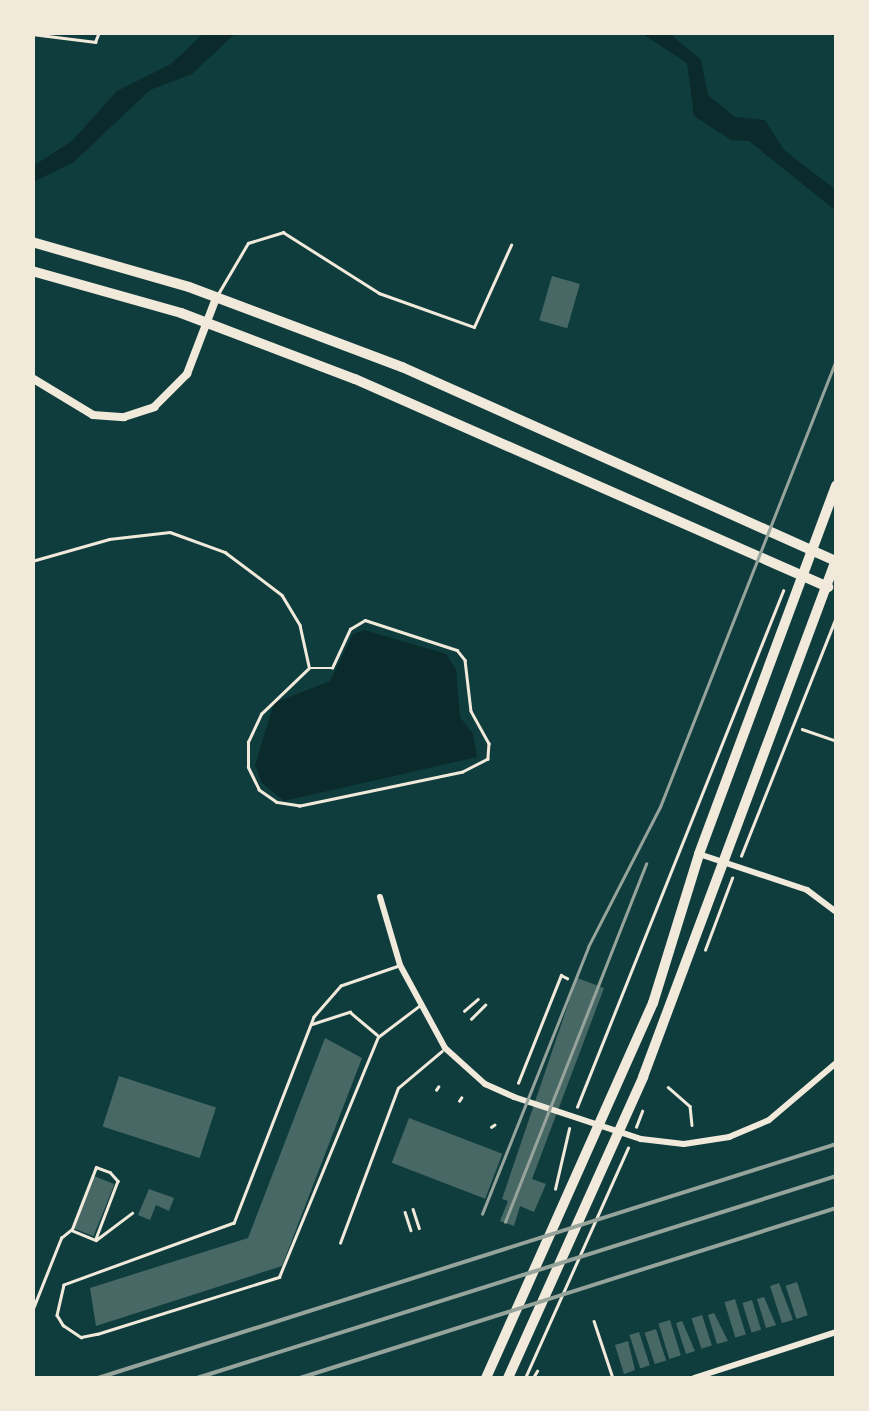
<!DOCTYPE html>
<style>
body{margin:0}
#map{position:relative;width:869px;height:1411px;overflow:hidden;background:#0f3d3e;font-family:"Space Grotesk",sans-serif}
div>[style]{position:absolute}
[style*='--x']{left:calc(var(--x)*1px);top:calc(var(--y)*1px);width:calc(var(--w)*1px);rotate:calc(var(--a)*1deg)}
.water>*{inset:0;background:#0a2a2b}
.building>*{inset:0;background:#486865;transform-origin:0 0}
.path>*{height:2.5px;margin:-1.25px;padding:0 1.25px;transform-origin:1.25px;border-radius:1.25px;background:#f1e9da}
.service>*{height:2.5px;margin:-1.25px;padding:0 1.25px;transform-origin:1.25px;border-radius:1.25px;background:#f1e9da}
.minor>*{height:6px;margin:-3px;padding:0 3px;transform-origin:3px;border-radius:3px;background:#f1e9da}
.tertiary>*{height:8px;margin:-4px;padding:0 4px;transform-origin:4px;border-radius:4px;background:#f1e9da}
.primary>*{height:10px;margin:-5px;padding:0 5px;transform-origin:5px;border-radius:5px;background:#f1e9da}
.tram>*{height:2.5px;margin:-1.25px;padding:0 1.25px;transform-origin:1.25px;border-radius:1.25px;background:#97a49c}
.rail>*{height:4px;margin:-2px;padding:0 2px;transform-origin:2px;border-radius:2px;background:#97a49c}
span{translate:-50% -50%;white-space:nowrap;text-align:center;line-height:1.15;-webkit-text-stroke:10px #f1e9da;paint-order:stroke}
.frame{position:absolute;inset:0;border:35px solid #f1e9da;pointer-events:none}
</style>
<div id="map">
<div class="water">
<i style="clip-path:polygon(205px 32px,236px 33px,192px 74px,150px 90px,74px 162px,33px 182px,33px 166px,72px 141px,117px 91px,171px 64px)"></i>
<i style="clip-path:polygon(641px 33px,669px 33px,701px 60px,708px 95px,735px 117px,765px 120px,784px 150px,836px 190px,836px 211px,749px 141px,731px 140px,694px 116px,687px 63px)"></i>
<i style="clip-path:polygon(364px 630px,446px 654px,456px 669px,460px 717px,473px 734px,477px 757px,284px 801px,262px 783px,255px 765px,274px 703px,330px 681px,353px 634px)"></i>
</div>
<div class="building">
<i style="left:552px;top:276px;width:29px;height:46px;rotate:16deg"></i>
<i style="clip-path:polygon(577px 978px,604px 988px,532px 1179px,546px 1184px,534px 1212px,520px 1206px,514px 1226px,500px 1221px,508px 1201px,502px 1199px)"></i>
<i style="clip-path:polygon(325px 1038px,362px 1058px,282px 1266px,96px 1326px,90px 1288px,248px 1238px)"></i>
<i style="left:119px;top:1076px;width:102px;height:53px;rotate:18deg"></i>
<i style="left:409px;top:1118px;width:100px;height:48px;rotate:21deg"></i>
<i style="left:94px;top:1176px;width:22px;height:56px;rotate:22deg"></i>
<i style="clip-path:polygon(149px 1189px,174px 1198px,169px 1211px,156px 1205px,150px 1220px,138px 1215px)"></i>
<i style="left:797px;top:1282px;width:35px;height:12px;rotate:72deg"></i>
<i style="clip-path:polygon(779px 1283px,793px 1320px,782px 1323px,770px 1286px)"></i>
<i style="clip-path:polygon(764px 1297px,776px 1325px,766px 1328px,757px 1299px)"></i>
<i style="left:735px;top:1299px;width:37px;height:11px;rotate:73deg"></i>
<i style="left:752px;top:1300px;width:31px;height:10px;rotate:73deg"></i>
<i style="clip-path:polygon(714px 1313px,728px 1341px,717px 1344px,708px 1315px)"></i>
<i style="left:702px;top:1315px;width:32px;height:11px;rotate:72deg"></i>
<i style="left:670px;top:1320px;width:37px;height:12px;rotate:73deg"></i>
<i style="clip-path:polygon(682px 1321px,695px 1351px,686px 1354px,676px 1323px)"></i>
<i style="left:656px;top:1329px;width:33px;height:12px;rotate:72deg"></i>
<i style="left:639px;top:1332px;width:35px;height:10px;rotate:72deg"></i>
<i style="clip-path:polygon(628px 1341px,635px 1370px,624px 1374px,615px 1345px)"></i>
</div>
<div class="path">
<i style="--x:802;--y:729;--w:36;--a:19"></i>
<i style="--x:741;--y:856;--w:257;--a:-68.3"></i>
<i style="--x:705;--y:950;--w:77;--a:-69.4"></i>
<i style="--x:464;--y:1011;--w:18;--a:-41"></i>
<i style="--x:471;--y:1019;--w:20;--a:-45"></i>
<i style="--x:518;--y:1083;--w:116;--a:-68.3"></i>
<i style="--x:561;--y:975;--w:7;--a:27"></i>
<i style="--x:668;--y:1087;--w:29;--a:41"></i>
<i style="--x:690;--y:1106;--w:19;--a:84"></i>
<i style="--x:436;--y:1090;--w:4;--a:-56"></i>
<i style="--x:459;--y:1101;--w:4;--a:-56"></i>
<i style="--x:577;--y:1107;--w:556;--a:-68.24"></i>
<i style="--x:491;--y:1127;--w:4;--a:-34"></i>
<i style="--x:636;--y:1127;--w:17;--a:-69"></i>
<i style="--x:555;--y:1189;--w:62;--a:-76.9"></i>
<i style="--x:413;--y:1209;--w:20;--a:72"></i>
<i style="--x:405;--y:1212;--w:19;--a:72"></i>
<i style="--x:72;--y:1229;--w:66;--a:-68.8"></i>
<i style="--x:96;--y:1167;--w:15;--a:20"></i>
<i style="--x:110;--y:1172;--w:12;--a:48"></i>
<i style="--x:118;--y:1181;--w:62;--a:110.8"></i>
<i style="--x:32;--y:1311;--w:79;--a:-68.3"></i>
<i style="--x:61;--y:1238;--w:13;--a:-39"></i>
<i style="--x:71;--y:1230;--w:27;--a:22"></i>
<i style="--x:96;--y:1240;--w:45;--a:-36.9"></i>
<i style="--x:525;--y:1378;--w:252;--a:-65.9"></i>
<i style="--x:533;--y:1378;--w:8;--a:-60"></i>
</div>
<div class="service">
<i style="--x:32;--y:34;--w:64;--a:7.2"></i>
<i style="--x:95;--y:42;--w:11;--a:-68"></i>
<i style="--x:218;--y:294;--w:59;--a:-59.5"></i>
<i style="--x:248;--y:243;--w:37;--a:-17"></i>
<i style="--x:283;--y:232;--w:114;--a:32.4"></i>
<i style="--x:379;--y:293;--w:101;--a:19.7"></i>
<i style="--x:474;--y:327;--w:90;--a:-65.7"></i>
<i style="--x:32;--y:561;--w:80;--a:-15.9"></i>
<i style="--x:109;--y:539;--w:61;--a:-6.5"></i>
<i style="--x:170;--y:532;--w:59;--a:20"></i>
<i style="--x:225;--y:552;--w:71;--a:37"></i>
<i style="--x:282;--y:595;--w:35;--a:59"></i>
<i style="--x:300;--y:625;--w:42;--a:77.6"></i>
<i style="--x:365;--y:620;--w:97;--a:18.1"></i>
<i style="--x:457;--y:650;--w:13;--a:51"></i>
<i style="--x:465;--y:660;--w:51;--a:83.3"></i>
<i style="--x:471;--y:711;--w:37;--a:61"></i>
<i style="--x:489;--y:743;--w:16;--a:94"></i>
<i style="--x:488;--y:759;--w:28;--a:153"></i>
<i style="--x:463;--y:772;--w:167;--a:168.2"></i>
<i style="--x:300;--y:806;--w:24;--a:-171"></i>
<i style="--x:276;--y:802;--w:21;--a:-145"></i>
<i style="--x:259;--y:790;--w:25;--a:-116"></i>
<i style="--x:248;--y:767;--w:25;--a:-90"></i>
<i style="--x:248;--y:742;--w:31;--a:-65"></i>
<i style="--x:261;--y:714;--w:66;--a:-43.8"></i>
<i style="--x:309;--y:668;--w:23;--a:0"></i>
<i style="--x:332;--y:668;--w:43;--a:-65.2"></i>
<i style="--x:350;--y:629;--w:17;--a:-31"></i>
<i style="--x:399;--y:966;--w:61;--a:161"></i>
<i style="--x:341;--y:986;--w:41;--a:131.1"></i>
<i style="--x:314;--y:1017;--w:221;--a:111.2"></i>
<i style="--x:234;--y:1223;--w:181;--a:160"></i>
<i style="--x:64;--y:1285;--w:31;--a:103"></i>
<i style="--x:57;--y:1315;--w:12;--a:59"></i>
<i style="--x:63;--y:1325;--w:22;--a:34"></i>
<i style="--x:81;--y:1337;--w:16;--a:-11"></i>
<i style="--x:97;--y:1334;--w:191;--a:-17.4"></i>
<i style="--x:279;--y:1277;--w:260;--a:-67.6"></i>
<i style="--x:378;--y:1037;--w:51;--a:-37.1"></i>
<i style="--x:312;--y:1024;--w:40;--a:-18"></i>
<i style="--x:350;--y:1012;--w:35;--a:40"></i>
<i style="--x:340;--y:1243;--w:165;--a:-69.5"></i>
<i style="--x:398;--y:1088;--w:57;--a:-40.1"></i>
<i style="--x:594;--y:1321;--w:60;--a:71.6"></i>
</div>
<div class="minor">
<i style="--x:699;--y:854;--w:114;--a:18.4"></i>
<i style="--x:807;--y:890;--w:36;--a:37"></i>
<i style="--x:380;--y:897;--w:71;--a:73.6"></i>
<i style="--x:400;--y:965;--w:94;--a:61.5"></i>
<i style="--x:445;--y:1048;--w:54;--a:42"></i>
<i style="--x:485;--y:1084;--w:32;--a:24"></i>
<i style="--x:514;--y:1097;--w:134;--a:18.3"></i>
<i style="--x:641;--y:1139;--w:43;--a:6.6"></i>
<i style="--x:684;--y:1144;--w:46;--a:-8.8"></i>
<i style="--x:729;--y:1137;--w:43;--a:-23"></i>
<i style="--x:769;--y:1120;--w:88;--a:-40.4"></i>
<i style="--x:694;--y:1378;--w:149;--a:-17.9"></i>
</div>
<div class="tertiary">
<i style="--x:32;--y:378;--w:71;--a:31.2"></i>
<i style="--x:93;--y:415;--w:31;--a:4"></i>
<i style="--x:124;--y:417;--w:32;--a:-18"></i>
<i style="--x:154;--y:407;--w:47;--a:-45"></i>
<i style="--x:187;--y:374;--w:81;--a:-69.1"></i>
</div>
<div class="primary">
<i style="--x:32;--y:242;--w:163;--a:16"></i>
<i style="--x:189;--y:287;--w:228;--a:20.6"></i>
<i style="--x:402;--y:367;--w:475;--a:24.1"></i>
<i style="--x:32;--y:271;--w:155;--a:15.7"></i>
<i style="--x:181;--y:313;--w:186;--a:20.8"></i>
<i style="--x:355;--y:379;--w:517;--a:23.74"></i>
<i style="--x:486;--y:1378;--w:411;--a:-66"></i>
<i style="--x:653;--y:1003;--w:156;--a:-72.8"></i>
<i style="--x:699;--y:854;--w:393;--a:-69.6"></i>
<i style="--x:508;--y:1378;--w:330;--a:-65.8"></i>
<i style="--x:643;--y:1077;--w:552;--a:-69.53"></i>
</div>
<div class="tram">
<i style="--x:482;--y:1214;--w:287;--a:-68.3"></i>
<i style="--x:588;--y:947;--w:157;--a:-62.8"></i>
<i style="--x:660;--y:807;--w:480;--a:-68.5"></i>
<i style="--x:505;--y:1222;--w:385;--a:-68.5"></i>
</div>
<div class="rail">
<i style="--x:98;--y:1378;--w:774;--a:-17.59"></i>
<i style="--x:197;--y:1378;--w:670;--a:-17.54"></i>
<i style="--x:300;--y:1378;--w:562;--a:-17.6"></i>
</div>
<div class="frame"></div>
</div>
